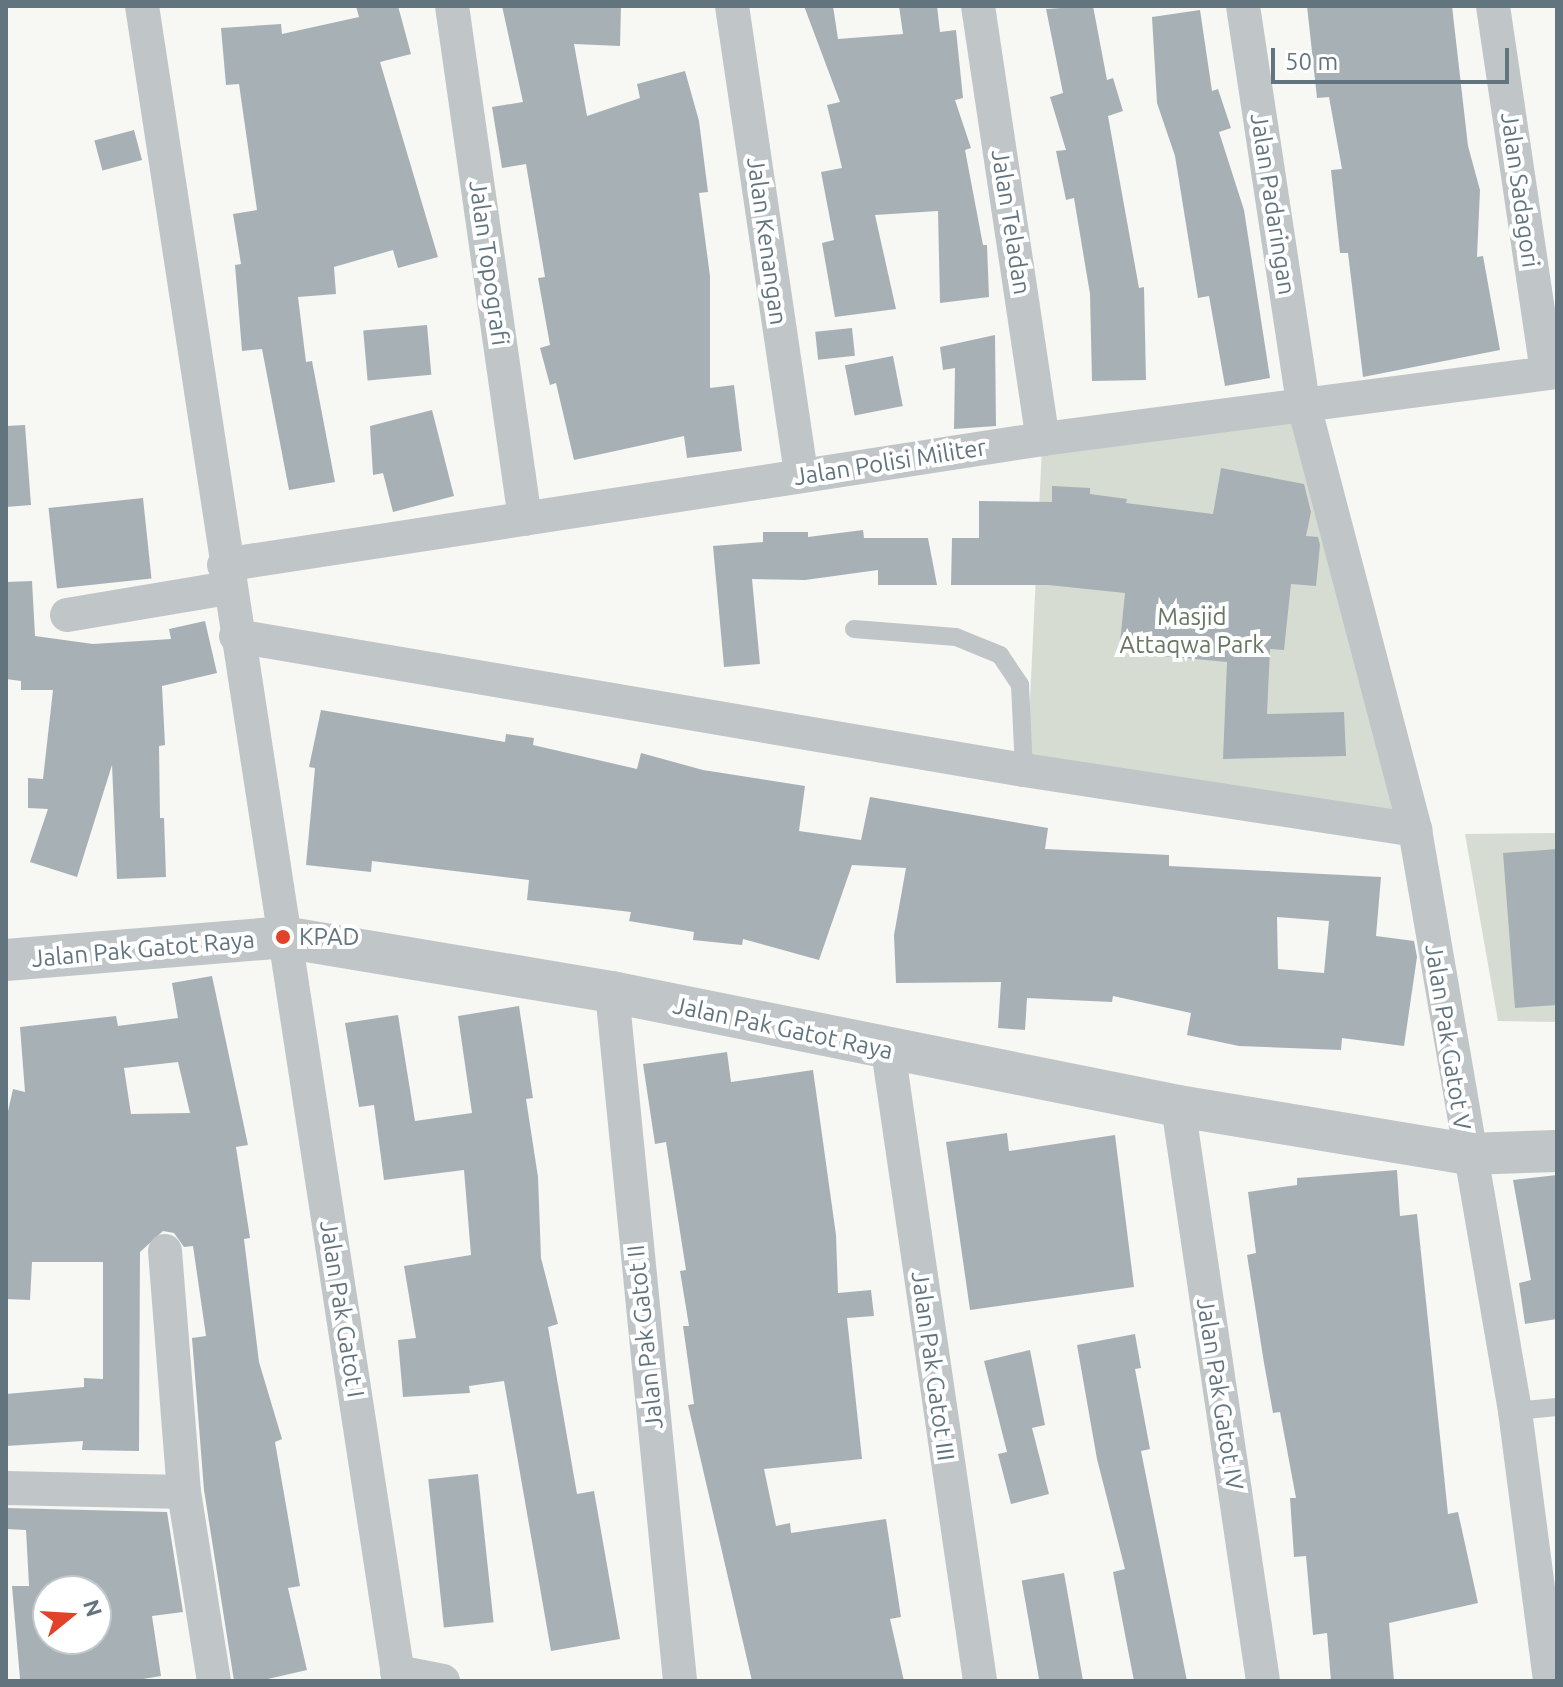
<!DOCTYPE html>
<style>
body{margin:0}
#map{position:relative;width:1563px;height:1687px;overflow:hidden;background:#f7f7f4;font-family:Ubuntu,sans-serif}
div>[style]{position:absolute}
[style*='--x']{left:calc(var(--x)*1px);top:calc(var(--y)*1px);width:calc(var(--w)*1px);rotate:calc(var(--a)*1deg)}
.green>*{inset:0;background:#d7dcd3}
.building>*{inset:0;background:#a7b1b5;transform-origin:0 0}
.service>*{height:18px;margin:-9px;padding:0 9px;transform-origin:9px;border-radius:9px;background:#c0c5c8}
.minor>*{height:34px;margin:-17px;padding:0 17px;transform-origin:17px;border-radius:17px;background:#c0c5c8}
.tertiary>*{height:42px;margin:-21px;padding:0 21px;transform-origin:21px;border-radius:21px;background:#c0c5c8}
.dots>*{width:22px;height:22px;translate:-50% -50%;box-sizing:border-box;border:4px solid #fff;border-radius:50%}
span{translate:-50% -50%;white-space:nowrap;text-align:center;line-height:1.15;-webkit-text-stroke:8px #fff;paint-order:stroke}
.street-label{font-size:24px;color:#62757f}
.park-label{font-size:24px;color:#677761}
.poi-label{font-size:24px;color:#62757f}
.left{translate:0 -50%;text-align:left}
.frame{position:absolute;inset:0;border:8px solid #62757f;pointer-events:none}
.north{position:absolute;left:32px;top:1575px;width:80px;height:80px;box-sizing:border-box;background:#fff;border:2px solid #c0c8cc;border-radius:50%;rotate:72deg;font-size:22px;font-weight:700;line-height:32px;text-align:center;color:#62757f}
.north::after{content:'';display:block;margin:auto;width:28px;height:36px;background:#e2412a;clip-path:polygon(50% 0,100% 100%,50% 72%,0 100%)}
.scale{position:absolute;left:1271px;top:48px;width:238px;height:36px;box-sizing:border-box;border:4px solid #62757f;border-top:0;padding-left:10px;font-size:24px;line-height:28px;white-space:nowrap;color:#62757f;-webkit-text-stroke:6px #fff;paint-order:stroke}
</style>
<div id="map">
<div class="green">
<i style="clip-path:polygon(1297px 405px,1407px 826px,1027px 764px,1042px 447px)"></i>
<i style="clip-path:polygon(1557px 833px,1557px 1022px,1498px 1021px,1465px 834px)"></i>
</div>
<div class="building">
<i style="clip-path:polygon(356px 6px,398px 6px,411px 54px,380px 62px,438px 257px,398px 268px,393px 250px,334px 267px,336px 294px,298px 297px,306px 362px,312px 361px,335px 482px,289px 490px,262px 349px,242px 351px,235px 265px,241px 264px,233px 214px,257px 210px,239px 84px,226px 85px,221px 28px,281px 24px,282px 34px,359px 17px)"></i>
<i style="clip-path:polygon(502px 6px,621px 6px,620px 46px,574px 44px,587px 116px,640px 98px,637px 84px,685px 71px,699px 121px,708px 192px,699px 193px,710px 276px,710px 388px,734px 385px,742px 451px,687px 458px,684px 436px,574px 460px,556px 383px,550px 385px,540px 348px,550px 345px,538px 278px,545px 277px,526px 164px,502px 168px,492px 107px,523px 102px)"></i>
<i style="clip-path:polygon(804px 6px,833px 6px,838px 39px,903px 34px,899px 6px,937px 6px,940px 32px,956px 30px,963px 98px,955px 100px,971px 148px,965px 150px,983px 245px,987px 245px,989px 297px,940px 303px,938px 211px,875px 215px,896px 309px,835px 317px,822px 243px,834px 240px,821px 172px,842px 168px,827px 105px,840px 102px)"></i>
<i style="clip-path:polygon(1093px 6px,1107px 80px,1113px 78px,1123px 111px,1108px 116px,1139px 288px,1144px 287px,1146px 380px,1092px 381px,1090px 294px,1074px 198px,1066px 200px,1056px 151px,1066px 150px,1050px 97px,1063px 93px,1046px 9px)"></i>
<i style="clip-path:polygon(1307px 6px,1452px 6px,1468px 146px,1480px 190px,1477px 257px,1483px 256px,1500px 350px,1363px 377px,1348px 253px,1340px 253px,1331px 170px,1342px 169px,1329px 97px,1317px 98px)"></i>
<i style="clip-path:polygon(1200px 10px,1212px 91px,1218px 89px,1231px 128px,1219px 132px,1244px 210px,1270px 378px,1225px 386px,1209px 296px,1198px 298px,1175px 156px,1157px 103px,1152px 17px)"></i>
<i style="left:134px;top:130px;width:31px;height:41px;rotate:75deg"></i>
<i style="left:427px;top:325px;width:50px;height:64px;rotate:85deg"></i>
<i style="left:852px;top:328px;width:28px;height:37px;rotate:84deg"></i>
<i style="clip-path:polygon(995px 335px,996px 426px,954px 429px,955px 368px,943px 370px,940px 347px)"></i>
<i style="left:893px;top:356px;width:51px;height:49px;rotate:79deg"></i>
<i style="clip-path:polygon(432px 410px,454px 496px,393px 512px,383px 473px,373px 475px,370px 426px)"></i>
<i style="clip-path:polygon(25px 425px,31px 505px,6px 507px,6px 426px)"></i>
<i style="clip-path:polygon(1221px 468px,1304px 484px,1311px 512px,1306px 536px,1318px 537px,1320px 545px,1316px 586px,1291px 584px,1284px 650px,1270px 649px,1267px 714px,1344px 712px,1346px 756px,1223px 759px,1227px 662px,1119px 652px,1125px 593px,1048px 585px,951px 585px,952px 538px,979px 538px,979px 501px,1052px 502px,1052px 486px,1090px 488px,1090px 494px,1127px 499px,1126px 503px,1213px 514px)"></i>
<i style="left:143px;top:498px;width:81px;height:95px;rotate:84deg"></i>
<i style="clip-path:polygon(863px 530px,864px 538px,928px 538px,937px 585px,878px 585px,878px 570px,805px 580px,752px 579px,760px 664px,724px 667px,713px 546px,763px 542px,763px 532px,808px 532px,808px 537px)"></i>
<i style="clip-path:polygon(32px 581px,35px 636px,93px 644px,171px 639px,169px 629px,205px 621px,217px 673px,162px 686px,165px 745px,159px 746px,160px 818px,164px 818px,166px 877px,117px 879px,112px 765px,77px 877px,30px 862px,48px 809px,28px 808px,28px 778px,43px 779px,53px 690px,21px 690px,21px 681px,6px 679px,6px 582px)"></i>
<i style="clip-path:polygon(evenodd,321px 710px,505px 742px,506px 734px,534px 738px,533px 745px,637px 769px,641px 753px,703px 770px,805px 786px,799px 831px,861px 840px,870px 797px,1048px 828px,1045px 849px,1169px 855px,1169px 866px,1381px 877px,1376px 936px,1414px 941px,1417px 957px,1404px 1046px,1342px 1038px,1341px 1050px,1239px 1046px,1187px 1035px,1191px 1013px,1113px 996px,1112px 1002px,1027px 998px,1025px 1030px,998px 1028px,1001px 982px,896px 983px,894px 935px,906px 868px,852px 865px,819px 960px,743px 939px,742px 945px,693px 940px,694px 932px,629px 921px,631px 912px,527px 900px,529px 880px,372px 861px,371px 872px,306px 865px,315px 768px,309px 767px,321px 710px,1277px 917px,1329px 921px,1324px 973px,1278px 969px,1277px 917px)"></i>
<i style="clip-path:polygon(1557px 849px,1557px 1005px,1515px 1008px,1503px 853px)"></i>
<i style="clip-path:polygon(evenodd,212px 976px,248px 1145px,236px 1147px,250px 1238px,244px 1239px,259px 1362px,282px 1439px,275px 1442px,300px 1586px,288px 1588px,307px 1670px,259px 1681px,234px 1681px,204px 1490px,192px 1338px,206px 1336px,193px 1246px,184px 1247px,174px 1233px,163px 1231px,140px 1252px,139px 1451px,82px 1450px,83px 1441px,6px 1446px,6px 1394px,84px 1387px,84px 1378px,103px 1379px,103px 1262px,32px 1262px,30px 1300px,6px 1299px,6px 1120px,13px 1089px,25px 1092px,20px 1027px,116px 1016px,118px 1026px,178px 1018px,172px 983px,212px 976px,178px 1062px,190px 1113px,131px 1114px,124px 1068px,178px 1062px)"></i>
<i style="clip-path:polygon(519px 1006px,533px 1098px,526px 1099px,538px 1177px,541px 1258px,558px 1324px,548px 1327px,577px 1494px,594px 1491px,620px 1639px,551px 1651px,504px 1381px,469px 1386px,470px 1393px,403px 1397px,398px 1340px,416px 1338px,404px 1266px,471px 1255px,464px 1170px,384px 1180px,374px 1105px,359px 1107px,345px 1023px,398px 1015px,415px 1121px,472px 1113px,458px 1016px)"></i>
<i style="clip-path:polygon(727px 1052px,731px 1082px,813px 1070px,836px 1235px,838px 1293px,871px 1290px,874px 1316px,847px 1318px,862px 1459px,764px 1469px,776px 1526px,790px 1523px,791px 1533px,886px 1519px,901px 1617px,890px 1619px,904px 1681px,752px 1681px,688px 1405px,694px 1404px,683px 1326px,689px 1326px,680px 1271px,686px 1270px,666px 1142px,655px 1144px,643px 1064px)"></i>
<i style="clip-path:polygon(1007px 1133px,1009px 1151px,1115px 1135px,1134px 1287px,970px 1310px,946px 1142px)"></i>
<i style="clip-path:polygon(1397px 1170px,1400px 1216px,1417px 1214px,1448px 1514px,1458px 1512px,1478px 1603px,1389px 1623px,1394px 1681px,1331px 1681px,1327px 1633px,1313px 1635px,1306px 1556px,1294px 1557px,1290px 1498px,1296px 1498px,1280px 1412px,1273px 1413px,1264px 1363px,1247px 1255px,1256px 1253px,1248px 1192px,1297px 1185px,1297px 1178px)"></i>
<i style="clip-path:polygon(1557px 1175px,1557px 1319px,1525px 1324px,1519px 1283px,1531px 1280px,1513px 1180px)"></i>
<i style="clip-path:polygon(1135px 1334px,1141px 1368px,1135px 1369px,1150px 1449px,1141px 1451px,1187px 1681px,1134px 1681px,1113px 1572px,1125px 1569px,1097px 1459px,1077px 1345px)"></i>
<i style="clip-path:polygon(1030px 1350px,1045px 1425px,1032px 1428px,1049px 1494px,1011px 1504px,998px 1454px,1007px 1452px,984px 1361px)"></i>
<i style="left:478px;top:1474px;width:149px;height:50px;rotate:84deg"></i>
<i style="clip-path:polygon(evenodd,6px 1508px,167px 1512px,183px 1612px,152px 1616px,161px 1676px,131px 1681px,20px 1679px,12px 1586px,29px 1586px,26px 1530px,6px 1529px,6px 1508px,96px 1584px,96px 1639px,48px 1639px,48px 1586px,96px 1584px)"></i>
<i style="left:1064px;top:1573px;width:110px;height:43px;rotate:80deg"></i>
</div>
<div class="service">
<i style="--x:854;--y:629;--w:102;--a:4.5"></i>
<i style="--x:956;--y:637;--w:48;--a:22.2"></i>
<i style="--x:1000;--y:655;--w:36;--a:56"></i>
<i style="--x:1020;--y:685;--w:85;--a:87.3"></i>
<i style="--x:1515;--y:1411;--w:42;--a:-5.4"></i>
</div>
<div class="minor">
<i style="--x:142;--y:6;--w:1695;--a:81.28"></i>
<i style="--x:452;--y:6;--w:518;--a:81.9"></i>
<i style="--x:732;--y:6;--w:474;--a:81.6"></i>
<i style="--x:978;--y:6;--w:438;--a:81.5"></i>
<i style="--x:1243;--y:6;--w:401;--a:81.4"></i>
<i style="--x:1303;--y:402;--w:442;--a:75.3"></i>
<i style="--x:1415;--y:830;--w:590;--a:80.23"></i>
<i style="--x:1515;--y:1411;--w:272;--a:82.6"></i>
<i style="--x:1493;--y:6;--w:371;--a:81.6"></i>
<i style="--x:224;--y:565;--w:829;--a:-8.75"></i>
<i style="--x:1043;--y:439;--w:518;--a:-7.43"></i>
<i style="--x:67;--y:615;--w:163;--a:-9.5"></i>
<i style="--x:236;--y:636;--w:799;--a:9.65"></i>
<i style="--x:1024;--y:770;--w:396;--a:8.7"></i>
<i style="--x:612;--y:992;--w:692;--a:84.36"></i>
<i style="--x:888;--y:1050;--w:638;--a:81.7"></i>
<i style="--x:1178;--y:1106;--w:581;--a:81.59"></i>
<i style="--x:165;--y:1251;--w:242;--a:85.5"></i>
<i style="--x:184;--y:1492;--w:191;--a:81"></i>
<i style="--x:6;--y:1488;--w:178;--a:1.3"></i>
<i style="--x:397;--y:1672;--w:47;--a:11.1"></i>
</div>
<div class="tertiary">
<i style="--x:6;--y:960;--w:278;--a:-4.7"></i>
<i style="--x:283;--y:937;--w:334;--a:9.5"></i>
<i style="--x:612;--y:992;--w:577;--a:11.39"></i>
<i style="--x:1178;--y:1106;--w:293;--a:9.4"></i>
<i style="--x:1467;--y:1154;--w:90;--a:-1.9"></i>
</div>
<div class="dots">
<i style="left:283px;top:937px;background:#e2412a"></i>
</div>
<div class="street-label">
<span style="left:1520px;top:190px;rotate:82deg">Jalan Sadagori</span>
<span style="left:1273px;top:204px;rotate:81deg">Jalan Padaringan</span>
<span style="left:1011px;top:222px;rotate:81deg">Jalan Teladan</span>
<span style="left:767px;top:241px;rotate:82deg">Jalan Kenangan</span>
<span style="left:489px;top:263px;rotate:82deg">Jalan Topografi</span>
<span style="left:890px;top:462px;rotate:-9deg">Jalan Polisi Militer</span>
<span style="left:143px;top:949px;rotate:-5deg">Jalan Pak Gatot Raya</span>
<span style="left:783px;top:1028px;rotate:12deg">Jalan Pak Gatot Raya</span>
<span style="left:1448px;top:1037px;rotate:81deg">Jalan Pak Gatot V</span>
<span style="left:342px;top:1309px;rotate:81deg">Jalan Pak Gatot I</span>
<span style="left:645px;top:1337px;rotate:-96deg">Jalan Pak Gatot II</span>
<span style="left:933px;top:1366px;rotate:82deg">Jalan Pak Gatot III</span>
<span style="left:1220px;top:1394px;rotate:81deg">Jalan Pak Gatot IV</span>
</div>
<div class="park-label">
<span style="left:1192px;top:631px">Masjid<br>Attaqwa Park</span>
</div>
<div class="poi-label">
<span class="left" style="left:299px;top:937px">KPAD</span>
</div>
<div class="frame"></div>
<div class="north">N</div>
<div class="scale">50 m</div>
</div>
